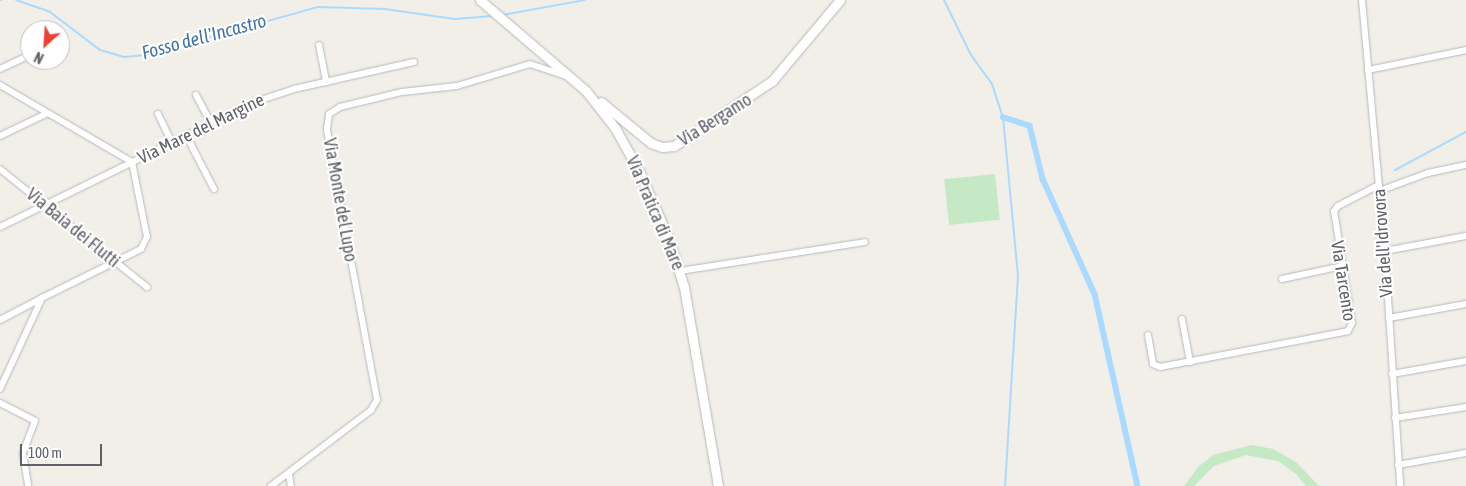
<!DOCTYPE html>
<style>
body{margin:0}
#map{position:relative;width:1466px;height:486px;overflow:hidden;background:#f1efe8;font-family:"Asap Condensed",sans-serif}
div>[style]{position:absolute}
[style*='--x']{left:calc(var(--x)*1px);top:calc(var(--y)*1px);width:calc(var(--w)*1px);rotate:calc(var(--a)*1deg)}
.green>*{inset:0;background:#c5e8c5;transform-origin:0 0}
.stream>*{height:2px;margin:-1px;padding:0 1px;transform-origin:1px;border-radius:1px;background:#aadaff}
.canal>*{height:5.5px;margin:-2.75px;padding:0 2.75px;transform-origin:2.75px;border-radius:2.75px;background:#aadaff}
.roads{filter:drop-shadow(0 0 1px #b5b8bc) drop-shadow(0 0 1px #b5b8bc)}
.street>*{height:6px;margin:-3px;padding:0 3px;transform-origin:3px;border-radius:3px;background:#fff}
.secondary>*{height:9px;margin:-4.5px;padding:0 4.5px;transform-origin:4.5px;border-radius:4.5px;background:#fff}
span{translate:-50% -50%;white-space:nowrap;text-align:center;line-height:1.15;-webkit-text-stroke:4.5px #fff;paint-order:stroke}
.street-label{font-size:18px;color:#5f6368}
.water-label{font-size:19px;color:#4174aa;font-style:italic}
.north{position:absolute;left:20px;top:20px;width:50px;height:50px;box-sizing:border-box;background:#fff;border:1px solid #bfc1c3;border-radius:50%;rotate:206deg;font-size:14px;font-weight:700;line-height:20px;text-align:center;color:#5f6368}
.north::after{content:'';display:block;margin:auto;width:18px;height:22px;background:#ea4335;clip-path:polygon(50% 0,100% 100%,50% 72%,0 100%)}
.scale{position:absolute;left:20px;top:444px;width:82px;height:22px;box-sizing:border-box;border:2px solid #5f6368;border-top:0;padding-left:6px;font-size:15px;line-height:18px;white-space:nowrap;color:#5f6368;-webkit-text-stroke:4px #fff;paint-order:stroke}
</style>
<div id="map">
<div class="green">
<i style="left:995px;top:174px;width:46px;height:51px;rotate:84deg"></i>
<i style="clip-path:polygon(1252px 445px,1273px 449px,1296px 462px,1319px 486px,1306px 486px,1296px 474px,1278px 461px,1246px 455px,1214px 466px,1194px 486px,1184px 486px,1198px 467px,1213px 455px)"></i>
</div>
<div class="stream">
<i style="--x:0;--y:0;--w:1;--a:0"></i>
<i style="--x:16;--y:0;--w:36;--a:19"></i>
<i style="--x:50;--y:12;--w:63;--a:37.2"></i>
<i style="--x:100;--y:50;--w:26;--a:16"></i>
<i style="--x:125;--y:57;--w:20;--a:-6"></i>
<i style="--x:145;--y:55;--w:180;--a:-15.5"></i>
<i style="--x:318;--y:7;--w:67;--a:1.7"></i>
<i style="--x:385;--y:9;--w:70;--a:8.2"></i>
<i style="--x:454;--y:19;--w:40;--a:-4.3"></i>
<i style="--x:944;--y:0;--w:61;--a:63.9"></i>
<i style="--x:971;--y:55;--w:36;--a:54"></i>
<i style="--x:992;--y:84;--w:35;--a:72"></i>
<i style="--x:1003;--y:117;--w:159;--a:84.6"></i>
<i style="--x:1018;--y:275;--w:211;--a:93.5"></i>
<i style="--x:502;--y:15;--w:84;--a:-10.2"></i>
<i style="--x:1395;--y:170;--w:81;--a:-28.2"></i>
</div>
<div class="canal">
<i style="--x:1003;--y:117;--w:28;--a:18"></i>
<i style="--x:1030;--y:126;--w:55;--a:76.2"></i>
<i style="--x:1043;--y:179;--w:126;--a:65.7"></i>
<i style="--x:1095;--y:294;--w:197;--a:77.4"></i>
</div>
<div class="roads">
<div class="street">
<i style="--x:1362;--y:0;--w:252;--a:84.8"></i>
<i style="--x:1385;--y:251;--w:235;--a:86.3"></i>
<i style="--x:319;--y:45;--w:38;--a:79"></i>
<i style="--x:0;--y:69;--w:33;--a:-25"></i>
<i style="--x:1368;--y:70;--w:100;--a:-11.5"></i>
<i style="--x:0;--y:85;--w:153;--a:30.3"></i>
<i style="--x:132;--y:162;--w:76;--a:78.7"></i>
<i style="--x:147;--y:237;--w:13;--a:117"></i>
<i style="--x:141;--y:249;--w:110;--a:153.7"></i>
<i style="--x:42;--y:298;--w:100;--a:114.8"></i>
<i style="--x:196;--y:95;--w:32;--a:62"></i>
<i style="--x:158;--y:114;--w:32;--a:64"></i>
<i style="--x:186;--y:135;--w:61;--a:62.6"></i>
<i style="--x:0;--y:136;--w:53;--a:-25.6"></i>
<i style="--x:0;--y:169;--w:189;--a:38.8"></i>
<i style="--x:1379;--y:191;--w:52;--a:-20.2"></i>
<i style="--x:1428;--y:173;--w:39;--a:-12"></i>
<i style="--x:0;--y:227;--w:284;--a:-26.1"></i>
<i style="--x:255;--y:102;--w:41;--a:-18.4"></i>
<i style="--x:294;--y:89;--w:123;--a:-12.7"></i>
<i style="--x:1385;--y:251;--w:82;--a:-10.5"></i>
<i style="--x:680;--y:271;--w:187;--a:-8.9"></i>
<i style="--x:1282;--y:279;--w:61;--a:-12.2"></i>
<i style="--x:1389;--y:318;--w:78;--a:-10.3"></i>
<i style="--x:1182;--y:319;--w:44;--a:79.5"></i>
<i style="--x:0;--y:320;--w:47;--a:-27.6"></i>
<i style="--x:1148;--y:335;--w:29;--a:80"></i>
<i style="--x:1153;--y:364;--w:8;--a:23"></i>
<i style="--x:1160;--y:367;--w:191;--a:-10.8"></i>
<i style="--x:1348;--y:331;--w:9;--a:-63"></i>
<i style="--x:1352;--y:323;--w:113;--a:-99.1"></i>
<i style="--x:1334;--y:211;--w:6;--a:-51"></i>
<i style="--x:1338;--y:206;--w:46;--a:-27.1"></i>
<i style="--x:1392;--y:374;--w:75;--a:-10"></i>
<i style="--x:0;--y:403;--w:39;--a:27"></i>
<i style="--x:35;--y:421;--w:34;--a:111"></i>
<i style="--x:23;--y:453;--w:33;--a:81"></i>
<i style="--x:1395;--y:418;--w:72;--a:-8.8"></i>
<i style="--x:1398;--y:465;--w:69;--a:-10"></i>
<i style="--x:289;--y:474;--w:12;--a:81"></i>
<i style="--x:271;--y:486;--w:126;--a:-37.2"></i>
<i style="--x:371;--y:410;--w:12;--a:-59"></i>
<i style="--x:377;--y:400;--w:276;--a:-100.5"></i>
<i style="--x:327;--y:129;--w:15;--a:-82"></i>
<i style="--x:329;--y:114;--w:13;--a:-32"></i>
<i style="--x:340;--y:107;--w:64;--a:-13.6"></i>
<i style="--x:402;--y:92;--w:55;--a:-6.2"></i>
<i style="--x:457;--y:86;--w:76;--a:-16.8"></i>
<i style="--x:530;--y:64;--w:41;--a:18.4"></i>
</div>
<div class="secondary">
<i style="--x:480;--y:0;--w:140;--a:40.6"></i>
<i style="--x:586;--y:91;--w:47;--a:51.9"></i>
<i style="--x:615;--y:128;--w:51;--a:60.9"></i>
<i style="--x:640;--y:173;--w:70;--a:66.4"></i>
<i style="--x:668;--y:237;--w:52;--a:72.3"></i>
<i style="--x:684;--y:287;--w:202;--a:80.3"></i>
<i style="--x:601;--y:102;--w:65;--a:39.4"></i>
<i style="--x:651;--y:143;--w:12;--a:20"></i>
<i style="--x:662;--y:147;--w:12;--a:-5"></i>
<i style="--x:674;--y:146;--w:118;--a:-33.6"></i>
<i style="--x:772;--y:81;--w:106;--a:-50"></i>
</div>
</div>
<div class="street-label">
<span style="left:715px;top:120px;rotate:-32deg">Via Bergamo</span>
<span style="left:201px;top:129px;rotate:-26deg">Via Mare del Margine</span>
<span style="left:340px;top:200px;rotate:80deg">Via Monte del Lupo</span>
<span style="left:655px;top:213px;rotate:67deg">Via Pratica di Mare</span>
<span style="left:73px;top:228px;rotate:39deg">Via Baia dei Flutti</span>
<span style="left:1383px;top:243px;rotate:-94deg">Via dell'Idrovora</span>
<span style="left:1343px;top:281px;rotate:81deg">Via Tarcento</span>
</div>
<div class="water-label">
<span style="left:204px;top:37px;rotate:-15deg">Fosso dell'Incastro</span>
</div>
<div class="north">N</div>
<div class="scale">100 m</div>
</div>
